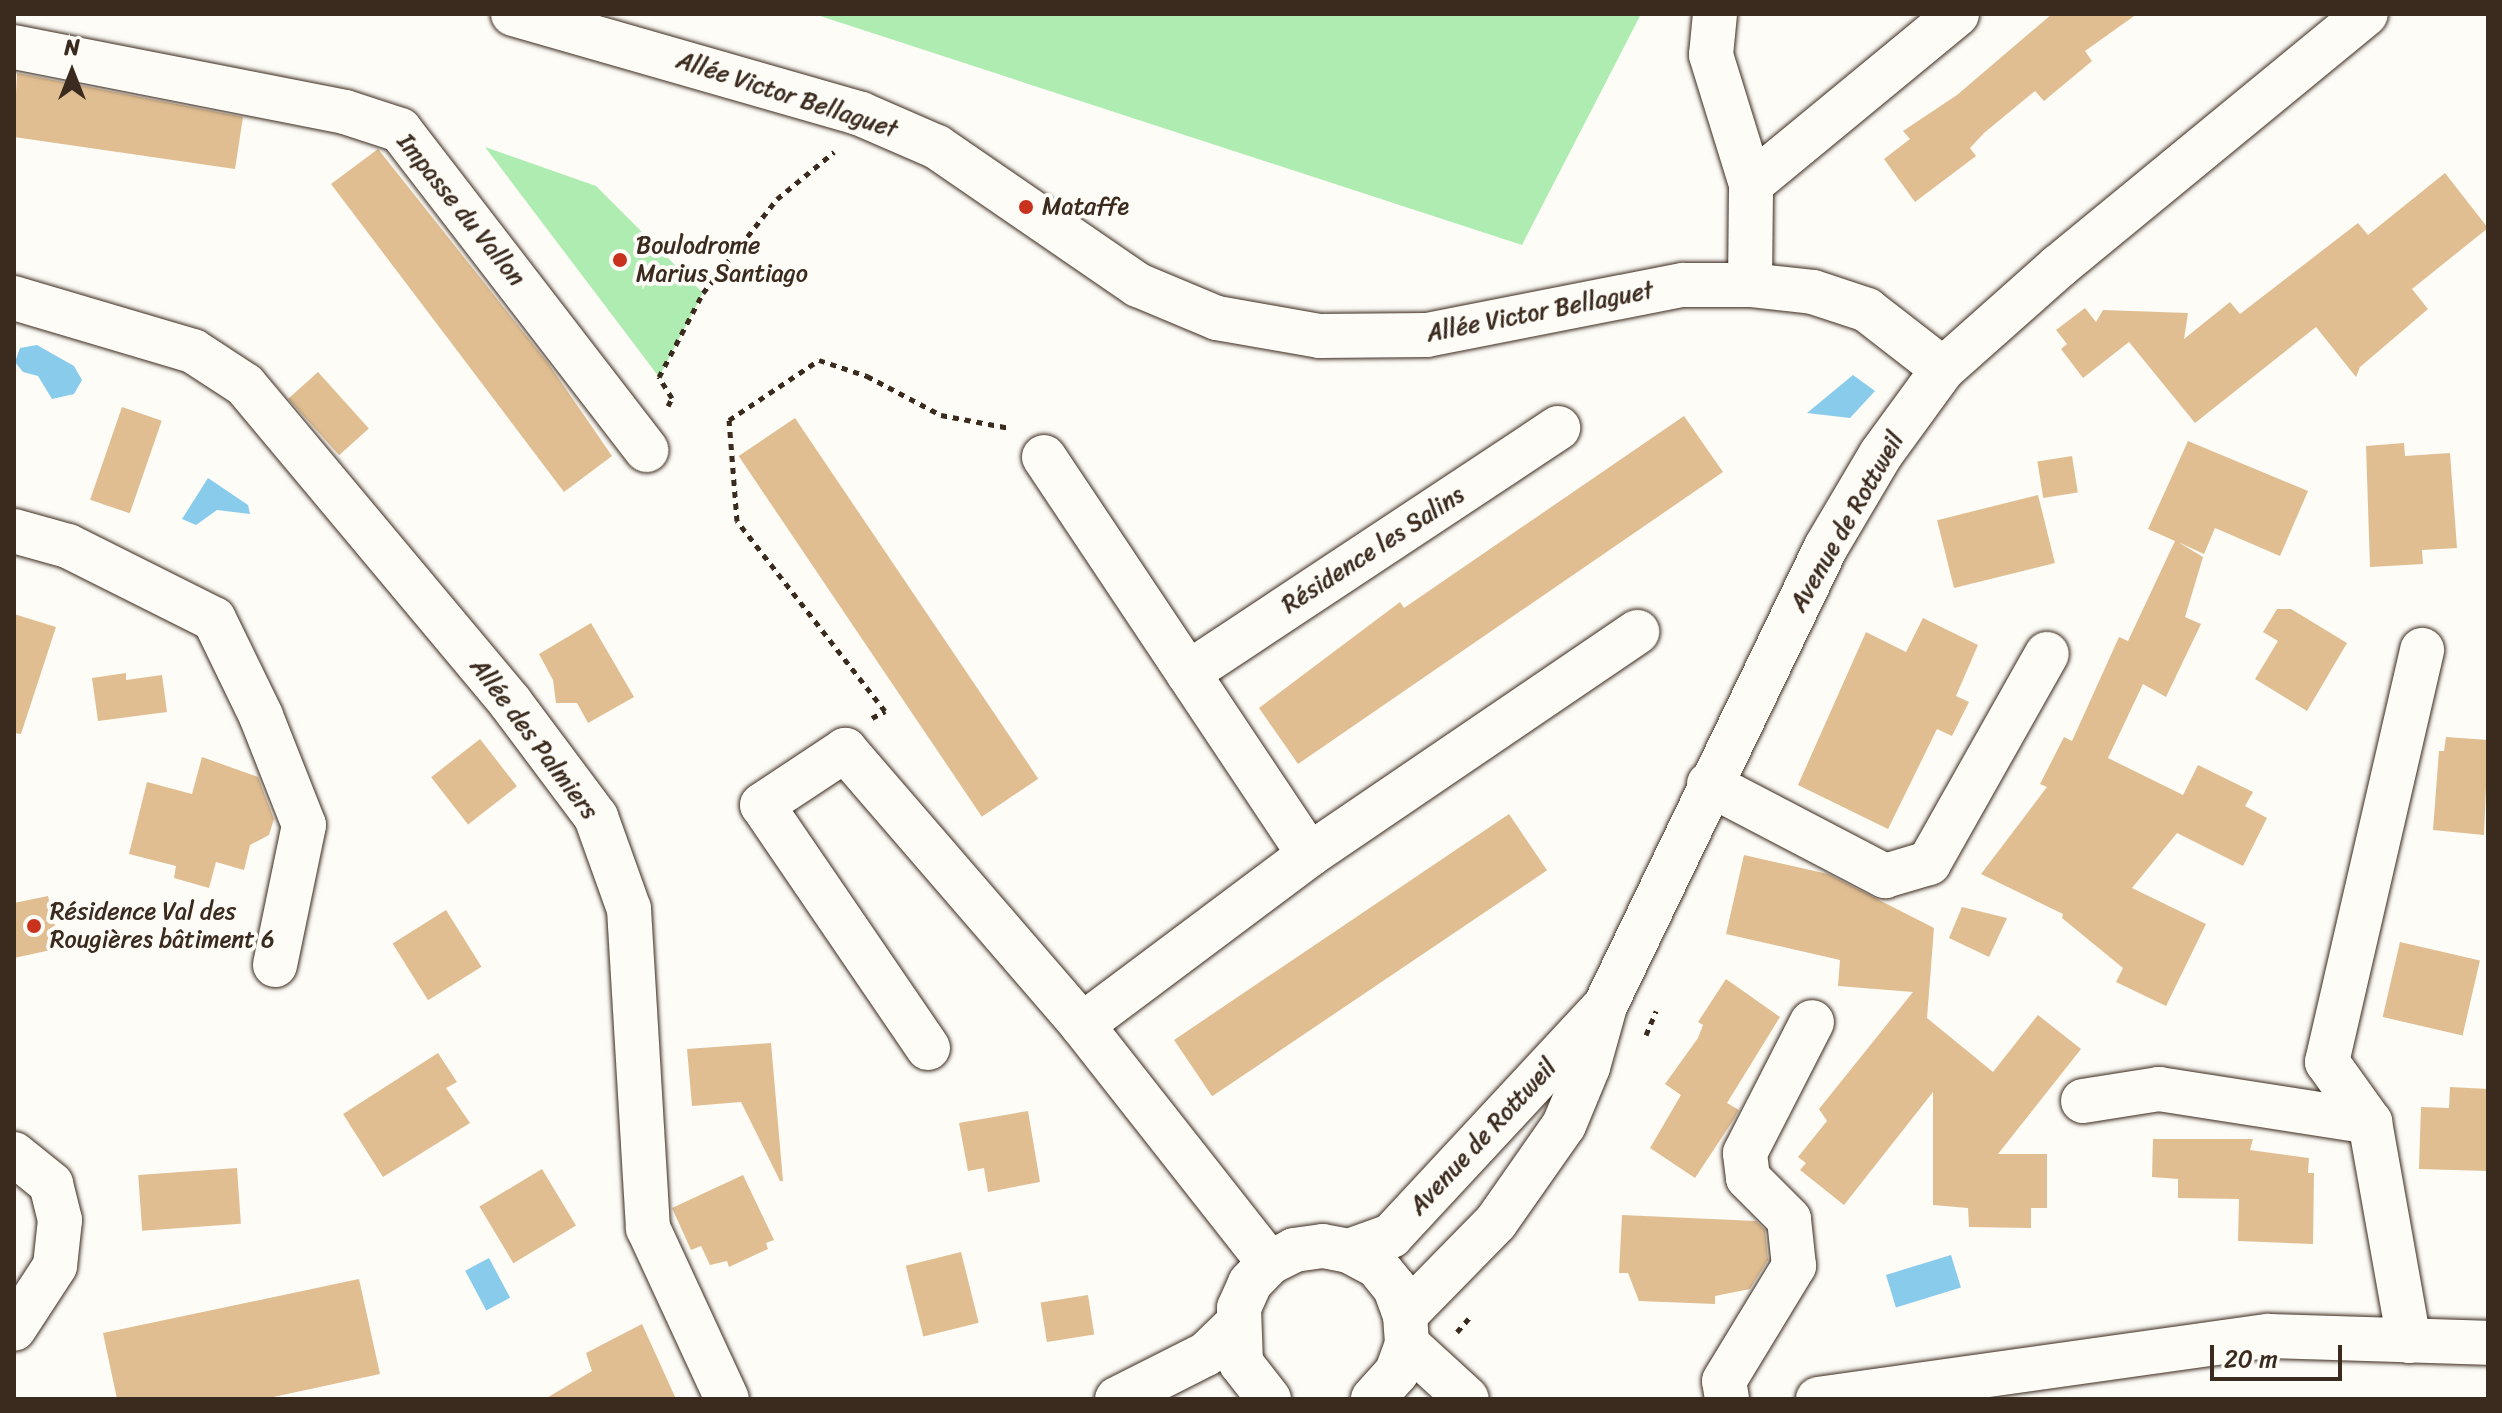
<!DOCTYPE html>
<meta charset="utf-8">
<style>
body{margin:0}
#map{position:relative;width:2502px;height:1413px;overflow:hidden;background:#fdfcf7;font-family:Sriracha,sans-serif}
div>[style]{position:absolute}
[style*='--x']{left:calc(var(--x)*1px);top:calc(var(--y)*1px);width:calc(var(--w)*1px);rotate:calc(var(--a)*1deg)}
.green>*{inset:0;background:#afecb2}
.water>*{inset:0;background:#89cbea;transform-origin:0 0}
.building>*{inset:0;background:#e0be92;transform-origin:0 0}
.path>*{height:5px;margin-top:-2.5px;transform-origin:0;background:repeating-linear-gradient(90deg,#3b2a1e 0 6px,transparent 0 12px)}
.roads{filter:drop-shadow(0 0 2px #3b2a1e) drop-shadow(0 0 2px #3b2a1e)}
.minor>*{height:44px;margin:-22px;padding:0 22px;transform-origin:22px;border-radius:22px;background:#fdfcf7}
.secondary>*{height:44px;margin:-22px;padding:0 22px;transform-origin:22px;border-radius:22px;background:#fdfcf7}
.dots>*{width:22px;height:22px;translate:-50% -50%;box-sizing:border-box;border:4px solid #fdfcf7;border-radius:50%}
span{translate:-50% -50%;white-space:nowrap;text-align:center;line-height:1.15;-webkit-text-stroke:8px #fdfcf7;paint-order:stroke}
.street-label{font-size:24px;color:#3b2a1e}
.poi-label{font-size:24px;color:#3b2a1e}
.left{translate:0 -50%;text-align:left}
.frame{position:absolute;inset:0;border:16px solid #3b2a1e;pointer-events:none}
.north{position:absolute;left:32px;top:32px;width:80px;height:80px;-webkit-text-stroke:6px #fdfcf7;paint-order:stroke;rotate:0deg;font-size:22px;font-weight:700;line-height:32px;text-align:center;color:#3b2a1e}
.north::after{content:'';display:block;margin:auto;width:28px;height:36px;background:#3b2a1e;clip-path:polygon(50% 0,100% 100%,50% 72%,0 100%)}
.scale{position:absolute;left:2210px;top:1345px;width:132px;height:36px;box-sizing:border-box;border:4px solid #3b2a1e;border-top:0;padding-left:10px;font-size:24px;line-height:28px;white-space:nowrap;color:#3b2a1e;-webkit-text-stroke:6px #fdfcf7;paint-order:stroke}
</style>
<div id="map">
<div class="green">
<i style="clip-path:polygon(814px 14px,1641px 14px,1522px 245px)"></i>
<i style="clip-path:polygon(485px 147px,596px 186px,703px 293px,659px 377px)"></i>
</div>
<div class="water">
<i style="clip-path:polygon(37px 345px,74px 366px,82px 380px,74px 394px,52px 399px,38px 376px,23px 372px,15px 362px,20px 348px)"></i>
<i style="clip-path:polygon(1853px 375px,1875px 391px,1850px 418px,1807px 413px)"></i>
<i style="clip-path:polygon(208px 478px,248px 505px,250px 514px,217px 510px,196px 525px,182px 519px)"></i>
<i style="left:1951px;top:1255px;width:34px;height:68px;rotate:73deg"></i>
<i style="left:489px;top:1258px;width:45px;height:27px;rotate:62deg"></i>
</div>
<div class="building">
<i style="clip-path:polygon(2052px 14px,2137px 14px,2085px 51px,2092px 61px,2044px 101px,2035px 91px,1984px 133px,1970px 148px,1976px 156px,1915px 202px,1884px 159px,1910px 139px,1903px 131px,1957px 95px)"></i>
<i style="clip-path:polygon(17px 73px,243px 117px,235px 169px,14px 137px)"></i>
<i style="clip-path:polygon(378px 149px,548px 363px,612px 456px,564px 492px,331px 184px)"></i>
<i style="clip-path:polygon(2445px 173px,2488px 228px,2412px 289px,2428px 309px,2360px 367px,2356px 377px,2316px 327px,2195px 423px,2129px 342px,2083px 378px,2061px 349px,2067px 344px,2056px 330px,2085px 308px,2096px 322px,2103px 310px,2188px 313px,2184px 339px,2230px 302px,2240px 314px,2358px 223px,2368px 235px)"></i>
<i style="left:318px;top:372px;width:76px;height:40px;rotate:48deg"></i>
<i style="left:122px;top:407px;width:42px;height:98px;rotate:19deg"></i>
<i style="clip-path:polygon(1684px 416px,1723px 472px,1298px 764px,1259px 708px,1400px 602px,1404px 608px)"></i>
<i style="left:795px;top:418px;width:435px;height:68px;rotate:56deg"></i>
<i style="clip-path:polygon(2188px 441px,2308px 491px,2280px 556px,2215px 528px,2204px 554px,2178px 542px,2203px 557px,2185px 617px,2201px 624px,2166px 697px,2143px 684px,2108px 758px,2183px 795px,2198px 765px,2253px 792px,2245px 806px,2267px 818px,2243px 866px,2177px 833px,2132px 888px,2206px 924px,2166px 1006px,2116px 982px,2123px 968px,2062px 918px,2063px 914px,1981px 874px,2047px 787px,2040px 784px,2064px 737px,2072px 741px,2119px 637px,2128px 641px,2175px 541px,2148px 529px)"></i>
<i style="clip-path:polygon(2404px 443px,2405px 456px,2450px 453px,2457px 548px,2422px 550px,2423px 564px,2370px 567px,2366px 446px)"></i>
<i style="left:2072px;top:456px;width:37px;height:35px;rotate:81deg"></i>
<i style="left:2038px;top:495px;width:70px;height:104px;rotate:76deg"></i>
<i style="clip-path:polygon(2277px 609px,2291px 609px,2347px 643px,2307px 711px,2255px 679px,2278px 641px,2263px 632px)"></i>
<i style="clip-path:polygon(14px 614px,56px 627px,21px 734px,14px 733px)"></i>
<i style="clip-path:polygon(1923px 618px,1978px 645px,1956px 696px,1969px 702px,1952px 736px,1937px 729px,1888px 829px,1798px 785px,1866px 632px,1906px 652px)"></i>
<i style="clip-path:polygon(591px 623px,634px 697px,588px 723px,577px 703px,556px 703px,553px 680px,539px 654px)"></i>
<i style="clip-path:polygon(126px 673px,126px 680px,162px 675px,167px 712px,98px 721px,92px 678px)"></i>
<i style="clip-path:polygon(2446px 737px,2488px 740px,2484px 835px,2433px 830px,2439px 751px,2444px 751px)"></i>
<i style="left:480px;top:739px;width:60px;height:62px;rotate:52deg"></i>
<i style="clip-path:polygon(202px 757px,258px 777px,274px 819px,269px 835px,250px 845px,244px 870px,216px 862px,209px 888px,174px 878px,176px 866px,129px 854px,147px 782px,192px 794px)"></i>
<i style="left:1509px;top:814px;width:68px;height:404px;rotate:56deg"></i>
<i style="clip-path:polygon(1744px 855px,1828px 874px,1934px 928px,1927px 1018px,1993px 1072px,2038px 1015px,2081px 1049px,1998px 1154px,2047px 1154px,2047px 1208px,2031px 1208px,2031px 1228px,1969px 1227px,1968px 1208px,1933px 1205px,1933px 1092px,1844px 1205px,1800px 1170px,1806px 1163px,1798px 1157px,1827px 1121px,1819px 1109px,1913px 992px,1838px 986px,1840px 960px,1726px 934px)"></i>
<i style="clip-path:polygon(48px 896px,60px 948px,14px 958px,14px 903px)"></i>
<i style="clip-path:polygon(1962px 907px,2007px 918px,1989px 957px,1949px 938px)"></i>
<i style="left:446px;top:910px;width:67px;height:63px;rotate:58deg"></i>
<i style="left:2400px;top:942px;width:82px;height:77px;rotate:13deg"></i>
<i style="clip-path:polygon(1726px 979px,1780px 1017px,1727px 1103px,1739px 1110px,1734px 1119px,1695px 1178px,1650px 1148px,1681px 1095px,1665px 1084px,1698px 1038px,1703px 1025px,1698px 1022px)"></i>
<i style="clip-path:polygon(771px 1043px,783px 1181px,780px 1181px,741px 1102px,692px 1106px,687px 1049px)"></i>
<i style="clip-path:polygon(438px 1053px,457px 1082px,446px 1088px,470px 1123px,383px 1177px,343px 1114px)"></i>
<i style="clip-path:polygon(2450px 1087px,2488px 1089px,2488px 1171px,2419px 1169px,2421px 1107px,2449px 1108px)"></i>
<i style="clip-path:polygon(1028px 1111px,1040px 1182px,988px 1192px,984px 1168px,968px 1171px,959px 1123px)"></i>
<i style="clip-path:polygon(2153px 1139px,2253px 1139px,2250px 1150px,2309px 1158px,2308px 1173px,2314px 1173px,2313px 1244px,2238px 1241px,2239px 1199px,2178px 1198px,2178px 1179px,2152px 1177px)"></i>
<i style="left:237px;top:1168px;width:56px;height:99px;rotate:86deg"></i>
<i style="left:542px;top:1169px;width:66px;height:73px;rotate:59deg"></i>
<i style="clip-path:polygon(743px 1175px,774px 1240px,766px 1243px,768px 1249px,729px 1267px,727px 1261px,710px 1265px,701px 1246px,691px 1250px,672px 1208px)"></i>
<i style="clip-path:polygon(1622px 1215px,1756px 1221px,1765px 1230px,1768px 1260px,1750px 1289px,1715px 1296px,1715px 1304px,1639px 1301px,1628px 1273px,1619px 1273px)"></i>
<i style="left:961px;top:1252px;width:73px;height:57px;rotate:76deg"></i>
<i style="clip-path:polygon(359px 1279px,380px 1374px,264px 1399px,117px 1399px,103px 1333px)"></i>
<i style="left:1088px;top:1295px;width:40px;height:48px;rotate:81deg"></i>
<i style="clip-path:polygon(642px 1324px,676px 1399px,545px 1399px,592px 1371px,586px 1353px)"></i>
</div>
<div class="path">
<i style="--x:668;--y:406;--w:9;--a:-63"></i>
<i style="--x:672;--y:398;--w:25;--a:-122"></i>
<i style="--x:659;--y:377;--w:95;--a:-62.4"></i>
<i style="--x:703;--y:293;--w:120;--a:-51.8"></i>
<i style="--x:777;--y:199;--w:74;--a:-39.5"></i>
<i style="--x:872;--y:718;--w:15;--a:-28"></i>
<i style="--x:885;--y:711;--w:241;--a:-127.9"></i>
<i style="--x:737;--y:521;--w:101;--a:-94.5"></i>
<i style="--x:729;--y:420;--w:108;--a:-33.7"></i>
<i style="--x:819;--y:360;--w:51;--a:18.4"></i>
<i style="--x:867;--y:376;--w:84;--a:27.8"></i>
<i style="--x:941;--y:415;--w:70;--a:10.7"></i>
<i style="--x:1646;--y:1035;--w:26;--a:-67"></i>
<i style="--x:1457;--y:1332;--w:23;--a:-49"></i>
</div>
<div class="roads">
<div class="minor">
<i style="--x:513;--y:14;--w:362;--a:16"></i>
<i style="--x:861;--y:114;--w:83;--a:23.5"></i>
<i style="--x:937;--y:147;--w:244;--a:34.5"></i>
<i style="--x:1138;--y:285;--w:86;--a:22.7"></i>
<i style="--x:1217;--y:318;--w:105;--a:9.9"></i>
<i style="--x:1320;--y:336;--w:107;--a:-0.5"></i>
<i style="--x:1427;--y:335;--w:261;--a:-11.1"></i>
<i style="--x:1683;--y:285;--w:67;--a:0"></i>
<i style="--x:1750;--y:285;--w:63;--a:6.3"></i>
<i style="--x:1813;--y:292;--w:57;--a:18.4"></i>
<i style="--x:1867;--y:310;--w:96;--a:37.8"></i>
<i style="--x:1715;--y:14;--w:41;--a:95.6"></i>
<i style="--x:1711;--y:55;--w:135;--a:72.8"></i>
<i style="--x:1751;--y:184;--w:267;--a:-39.5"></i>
<i style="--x:14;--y:47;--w:337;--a:11.1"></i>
<i style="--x:345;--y:112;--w:58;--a:18.1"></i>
<i style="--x:400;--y:130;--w:404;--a:52.4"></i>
<i style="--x:1750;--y:285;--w:101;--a:-89.4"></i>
<i style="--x:14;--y:298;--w:187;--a:16.5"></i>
<i style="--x:193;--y:351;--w:62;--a:33.2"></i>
<i style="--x:245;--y:385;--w:413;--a:50.1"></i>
<i style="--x:510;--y:702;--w:144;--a:53.2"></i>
<i style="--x:596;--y:817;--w:98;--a:70.3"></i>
<i style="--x:629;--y:909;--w:320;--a:86.6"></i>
<i style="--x:648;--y:1228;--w:188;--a:65.2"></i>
<i style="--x:1044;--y:457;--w:478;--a:56.3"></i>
<i style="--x:14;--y:531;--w:56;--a:15.5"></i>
<i style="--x:68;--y:546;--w:163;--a:26.6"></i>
<i style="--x:214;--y:619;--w:108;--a:64.1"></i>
<i style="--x:261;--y:716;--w:117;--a:68.5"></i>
<i style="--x:304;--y:825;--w:143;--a:101.7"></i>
<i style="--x:1188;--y:673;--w:444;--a:-33.5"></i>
<i style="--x:1709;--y:784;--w:199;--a:27.6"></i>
<i style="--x:1885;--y:876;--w:46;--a:-16.5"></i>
<i style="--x:1929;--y:863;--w:240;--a:-60.6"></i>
<i style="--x:1082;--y:1025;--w:284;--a:-36.8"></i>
<i style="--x:1309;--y:855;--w:397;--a:-34.2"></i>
<i style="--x:928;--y:1048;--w:294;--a:-124.3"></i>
<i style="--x:762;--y:805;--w:100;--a:-33.5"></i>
<i style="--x:845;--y:750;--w:363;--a:49.2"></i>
<i style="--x:1082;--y:1025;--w:303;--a:51.8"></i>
<i style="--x:2083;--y:1101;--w:77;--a:-9"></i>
<i style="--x:2159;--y:1089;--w:214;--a:8.9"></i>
<i style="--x:14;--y:1154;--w:48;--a:39"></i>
<i style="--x:51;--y:1184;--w:37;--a:76"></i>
<i style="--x:60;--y:1220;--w:46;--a:96.2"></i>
<i style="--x:55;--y:1266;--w:75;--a:123.1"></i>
<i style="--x:2409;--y:1341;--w:222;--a:-100.1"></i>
<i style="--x:2370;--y:1122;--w:74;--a:-125.6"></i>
<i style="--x:2327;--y:1062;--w:423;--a:-77"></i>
<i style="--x:1407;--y:1344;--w:81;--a:42.5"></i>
<i style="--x:1727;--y:1399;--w:18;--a:-99"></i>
<i style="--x:1724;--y:1381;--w:135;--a:-58.7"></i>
<i style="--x:1794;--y:1266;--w:47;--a:-96.1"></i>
<i style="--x:1789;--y:1219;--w:58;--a:-135"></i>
<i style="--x:1748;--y:1178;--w:25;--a:-97"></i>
<i style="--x:1745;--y:1153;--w:147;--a:-62.9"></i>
<i style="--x:1818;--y:1399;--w:454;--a:-8"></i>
<i style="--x:2268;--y:1336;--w:220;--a:1.8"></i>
</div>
<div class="secondary">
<i style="--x:1349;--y:1251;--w:45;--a:-19.7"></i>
<i style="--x:1391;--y:1236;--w:309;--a:-47.1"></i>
<i style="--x:1405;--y:1315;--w:130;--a:-45.6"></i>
<i style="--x:1496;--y:1222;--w:118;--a:-55"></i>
<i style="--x:1564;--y:1125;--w:63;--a:-67.5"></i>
<i style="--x:1588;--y:1067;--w:63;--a:-74.4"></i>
<i style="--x:1605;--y:1006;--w:509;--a:-64.29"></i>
<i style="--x:1826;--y:547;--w:108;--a:-59.4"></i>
<i style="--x:1881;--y:454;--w:105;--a:-53.9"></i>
<i style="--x:1943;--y:369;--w:155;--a:-41.6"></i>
<i style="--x:2059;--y:266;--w:397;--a:-39.4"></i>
<i style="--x:1117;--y:1399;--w:100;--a:-26.8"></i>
<i style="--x:1206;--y:1354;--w:40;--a:-44"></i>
<i style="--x:1269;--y:1399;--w:46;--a:-127.9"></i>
<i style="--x:1241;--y:1363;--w:55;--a:-92.1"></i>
<i style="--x:1239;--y:1308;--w:27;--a:-66"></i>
<i style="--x:1250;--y:1283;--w:28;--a:-46"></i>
<i style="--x:1269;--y:1263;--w:28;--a:-27"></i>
<i style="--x:1294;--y:1250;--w:29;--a:-8"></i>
<i style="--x:1323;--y:1246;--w:26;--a:11"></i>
<i style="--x:1349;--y:1251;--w:32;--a:28"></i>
<i style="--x:1377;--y:1266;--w:28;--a:51"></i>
<i style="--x:1395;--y:1288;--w:29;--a:70"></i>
<i style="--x:1405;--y:1315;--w:29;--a:86"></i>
<i style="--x:1407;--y:1344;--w:30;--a:110"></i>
<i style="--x:1397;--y:1372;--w:36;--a:132"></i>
</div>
</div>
<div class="dots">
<i style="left:1026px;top:207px;background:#c8321e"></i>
<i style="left:620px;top:260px;background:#c8321e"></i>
<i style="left:34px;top:926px;background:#c8321e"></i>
</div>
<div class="street-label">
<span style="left:787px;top:95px;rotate:18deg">Allée Victor Bellaguet</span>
<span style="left:461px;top:210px;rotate:51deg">Impasse du Vallon</span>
<span style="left:1540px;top:312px;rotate:-11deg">Allée Victor Bellaguet</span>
<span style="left:1847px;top:522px;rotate:-60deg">Avenue de Rottweil</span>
<span style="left:1373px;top:550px;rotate:-33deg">Résidence les Salins</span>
<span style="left:534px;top:739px;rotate:53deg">Allée des Palmiers</span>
<span style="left:1483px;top:1137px;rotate:-47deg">Avenue de Rottweil</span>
</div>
<div class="poi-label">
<span class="left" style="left:1042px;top:207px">Mataffe</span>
<span class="left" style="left:636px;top:260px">Boulodrome<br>Marius Santiago</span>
<span class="left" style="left:50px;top:926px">Résidence Val des<br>Rougières bâtiment 6</span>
</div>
<div class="frame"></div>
<div class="north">N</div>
<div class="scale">20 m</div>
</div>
